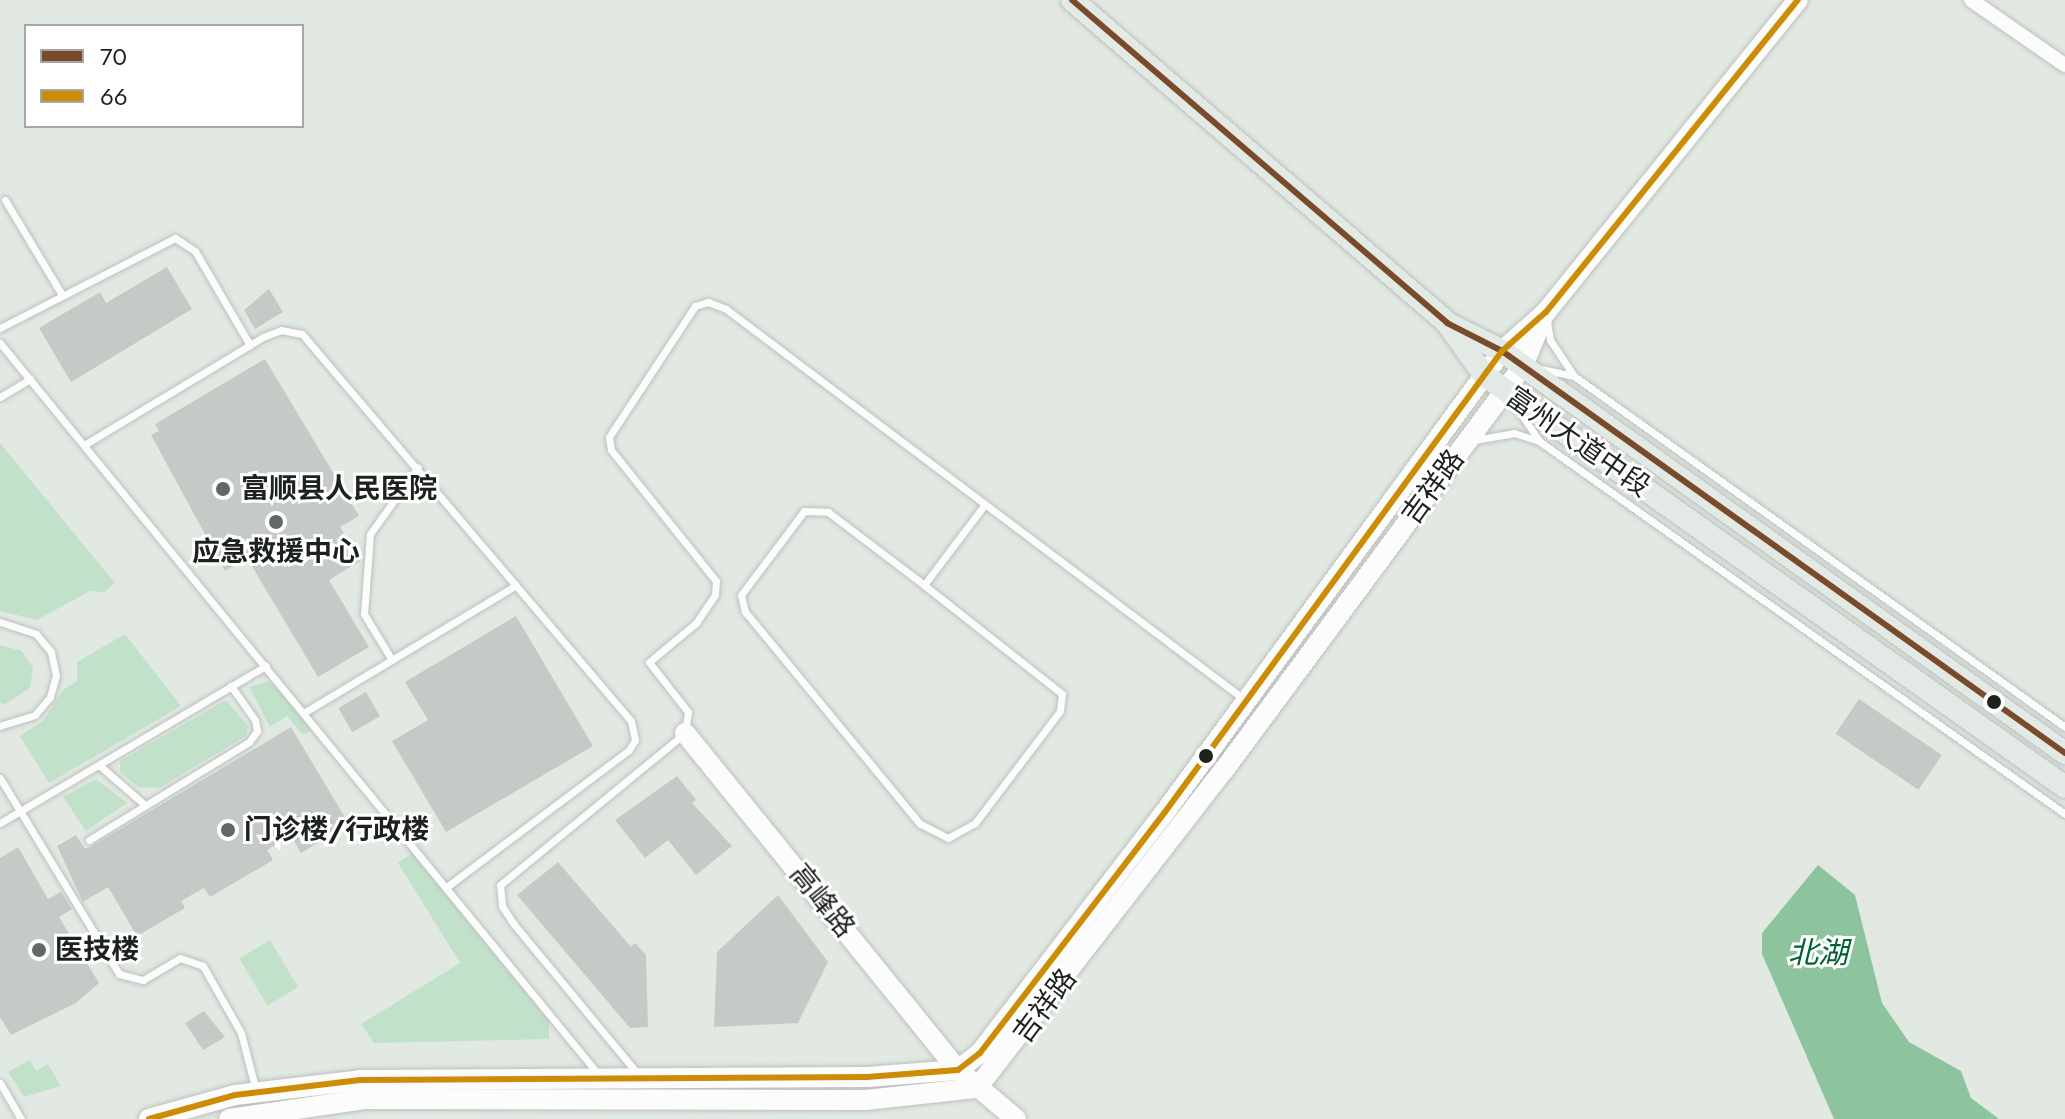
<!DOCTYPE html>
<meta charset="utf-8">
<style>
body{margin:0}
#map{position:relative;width:2065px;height:1119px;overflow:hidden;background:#e2e9e3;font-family:Jost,"Noto Sans SC",sans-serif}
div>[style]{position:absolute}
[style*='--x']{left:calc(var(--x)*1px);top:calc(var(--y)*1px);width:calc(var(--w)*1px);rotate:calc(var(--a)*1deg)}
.green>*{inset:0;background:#c2e1cb;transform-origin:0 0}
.water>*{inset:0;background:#8dc49e}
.building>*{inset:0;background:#c5cac6;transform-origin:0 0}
.roads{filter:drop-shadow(0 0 2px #bcc1bd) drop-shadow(0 0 2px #bcc1bd)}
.lane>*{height:7px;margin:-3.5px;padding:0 3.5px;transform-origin:3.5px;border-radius:3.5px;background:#fbfcfb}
.street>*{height:14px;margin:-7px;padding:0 7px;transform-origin:7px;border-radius:7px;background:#fbfcfb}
.secondary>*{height:20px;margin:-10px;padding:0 10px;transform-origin:10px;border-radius:10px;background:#fbfcfb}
.primary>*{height:22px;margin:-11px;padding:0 11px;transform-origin:11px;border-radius:11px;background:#e3e9e5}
.bus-1>*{height:6px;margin:-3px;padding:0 3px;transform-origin:3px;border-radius:3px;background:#7a4b2a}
.bus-2>*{height:6px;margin:-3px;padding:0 3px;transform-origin:3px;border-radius:3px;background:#cc8c06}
.dots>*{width:22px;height:22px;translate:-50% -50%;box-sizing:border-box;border:4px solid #fff;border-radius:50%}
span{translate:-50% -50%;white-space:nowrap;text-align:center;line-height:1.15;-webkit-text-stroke:6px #fff;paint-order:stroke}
.street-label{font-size:28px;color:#1e221f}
.poi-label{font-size:28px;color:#1e221f;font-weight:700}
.left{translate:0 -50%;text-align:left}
.water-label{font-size:30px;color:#006132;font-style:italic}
.legend{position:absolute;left:24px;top:24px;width:280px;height:104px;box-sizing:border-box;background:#fff;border:2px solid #a5a7a5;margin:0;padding:10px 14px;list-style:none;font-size:24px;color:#1e221f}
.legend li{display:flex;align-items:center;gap:16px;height:40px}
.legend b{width:40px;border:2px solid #a5a7a5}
</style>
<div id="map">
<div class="green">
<i style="clip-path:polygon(0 443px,115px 583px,104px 592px,90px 591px,37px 620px,0 611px)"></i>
<i style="clip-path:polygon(125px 634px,181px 706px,49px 783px,20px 736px,43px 721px,63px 690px,77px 681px,77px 662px)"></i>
<i style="clip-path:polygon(0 645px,22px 651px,33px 668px,30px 688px,5px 704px,0 703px)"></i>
<i style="clip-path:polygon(268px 681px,275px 686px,312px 729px,303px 735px,287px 716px,270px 727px,249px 687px)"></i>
<i style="clip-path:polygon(226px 700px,248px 726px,246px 736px,159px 788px,138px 787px,120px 772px,120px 761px)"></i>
<i style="clip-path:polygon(96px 779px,127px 803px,86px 831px,63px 797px)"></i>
<i style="clip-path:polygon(412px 853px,549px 1021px,549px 1039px,374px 1043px,361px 1024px,460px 963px,398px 863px)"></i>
<i style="left:270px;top:940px;width:55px;height:36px;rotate:59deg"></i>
<i style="clip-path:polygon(30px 1060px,36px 1071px,48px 1064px,61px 1086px,24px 1097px,8px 1072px)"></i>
</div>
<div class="water">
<i style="clip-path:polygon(1818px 865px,1855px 895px,1882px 1003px,1909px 1042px,1961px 1071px,1971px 1098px,1999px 1119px,1834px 1119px,1762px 954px,1762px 933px)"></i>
</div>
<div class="building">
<i style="clip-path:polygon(167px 267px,192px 309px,71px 382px,39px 328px,100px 292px,106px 303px)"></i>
<i style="clip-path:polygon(269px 289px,283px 312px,255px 329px,244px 310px)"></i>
<i style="clip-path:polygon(265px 359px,359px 516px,340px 527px,360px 561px,329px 580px,369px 647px,318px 677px,247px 558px,225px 571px,151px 435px,159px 431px,155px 424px)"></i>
<i style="clip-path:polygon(516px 616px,593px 746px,446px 832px,392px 741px,428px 720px,405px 682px)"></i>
<i style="left:366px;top:692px;width:28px;height:32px;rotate:60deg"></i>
<i style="left:1859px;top:699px;width:100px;height:42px;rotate:34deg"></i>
<i style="clip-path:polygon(291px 727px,349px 824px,301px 853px,291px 836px,267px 850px,273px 860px,210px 897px,204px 888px,181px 901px,185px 908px,137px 936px,108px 887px,83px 902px,57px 846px,76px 835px,85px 849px,92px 846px)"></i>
<i style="clip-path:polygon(677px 776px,696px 800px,692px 803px,732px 846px,696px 875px,668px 840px,645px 858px,615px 820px)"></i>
<i style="clip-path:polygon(18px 847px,48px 899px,61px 892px,72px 909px,59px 917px,99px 983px,76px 1003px,11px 1035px,0 1017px,0 858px)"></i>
<i style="clip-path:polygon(558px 862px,631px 947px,635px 943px,646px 955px,648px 1027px,630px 1028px,517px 895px)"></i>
<i style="clip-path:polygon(778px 895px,828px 962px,798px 1023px,714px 1027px,717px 952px)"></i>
<i style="clip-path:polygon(204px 1011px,225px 1037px,203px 1050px,185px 1023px)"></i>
</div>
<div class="roads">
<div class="lane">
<i style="--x:5;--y:200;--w:111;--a:59"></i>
<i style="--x:1547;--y:321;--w:19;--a:81"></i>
<i style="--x:1550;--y:340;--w:43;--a:56.3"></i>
<i style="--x:1574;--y:376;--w:604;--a:35.56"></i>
<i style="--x:0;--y:328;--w:197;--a:-27.2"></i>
<i style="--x:175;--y:238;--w:24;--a:33"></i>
<i style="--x:195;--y:251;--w:109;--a:59.7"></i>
<i style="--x:0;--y:343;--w:946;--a:50.71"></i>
<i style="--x:1541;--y:369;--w:34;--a:12"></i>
<i style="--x:0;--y:397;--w:35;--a:-31"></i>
<i style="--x:1517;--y:408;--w:40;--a:56"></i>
<i style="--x:1475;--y:440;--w:40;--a:-10"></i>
<i style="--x:1514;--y:433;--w:26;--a:18"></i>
<i style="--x:1539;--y:441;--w:645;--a:35.34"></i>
<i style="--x:84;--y:445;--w:209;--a:-31.1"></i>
<i style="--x:263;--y:337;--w:19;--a:-21"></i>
<i style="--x:281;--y:330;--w:21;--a:11"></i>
<i style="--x:302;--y:334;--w:508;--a:49.63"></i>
<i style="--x:631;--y:721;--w:19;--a:78"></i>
<i style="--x:635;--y:740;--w:12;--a:121"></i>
<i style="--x:629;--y:750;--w:225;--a:143.1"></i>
<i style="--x:924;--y:585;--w:176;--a:38.3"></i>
<i style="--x:1062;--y:694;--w:17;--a:97"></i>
<i style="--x:1060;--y:711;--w:141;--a:127.2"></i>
<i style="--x:975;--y:823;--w:31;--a:151"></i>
<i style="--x:948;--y:838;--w:31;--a:-153"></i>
<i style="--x:920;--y:824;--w:275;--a:-129.5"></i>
<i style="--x:745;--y:612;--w:17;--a:-103"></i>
<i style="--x:741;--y:595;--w:105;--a:-53.1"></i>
<i style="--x:804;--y:511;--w:24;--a:2"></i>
<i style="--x:828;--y:512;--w:121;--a:37.2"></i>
<i style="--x:924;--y:585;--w:101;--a:-53"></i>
<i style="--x:0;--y:622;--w:38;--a:18"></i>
<i style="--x:36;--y:634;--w:23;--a:50"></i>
<i style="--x:51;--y:652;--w:24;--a:78"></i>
<i style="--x:56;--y:675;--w:23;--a:105"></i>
<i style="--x:50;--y:697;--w:23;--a:130"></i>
<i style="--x:35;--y:715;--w:37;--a:163"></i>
<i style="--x:392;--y:660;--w:54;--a:-121.3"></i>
<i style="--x:364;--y:614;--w:80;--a:-85.7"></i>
<i style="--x:370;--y:534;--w:82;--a:-54.4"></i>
<i style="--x:305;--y:712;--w:246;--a:-31"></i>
<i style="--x:99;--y:765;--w:61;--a:41"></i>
<i style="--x:0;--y:778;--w:229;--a:58.7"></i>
<i style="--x:119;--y:974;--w:25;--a:14"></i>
<i style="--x:143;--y:980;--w:43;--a:-30.7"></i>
<i style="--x:180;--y:958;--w:24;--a:19"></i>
<i style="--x:203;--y:966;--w:77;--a:60.4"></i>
<i style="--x:241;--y:1033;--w:60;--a:75.5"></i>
<i style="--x:0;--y:823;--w:309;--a:-30.6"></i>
<i style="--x:89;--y:840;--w:188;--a:-31.5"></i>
<i style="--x:249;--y:742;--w:14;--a:-54"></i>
<i style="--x:257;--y:731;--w:11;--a:-100"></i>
<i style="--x:255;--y:720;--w:42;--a:-125.2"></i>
<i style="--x:637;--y:1073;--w:195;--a:-129.6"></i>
<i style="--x:513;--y:923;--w:20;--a:-123"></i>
<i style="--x:502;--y:906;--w:21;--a:-95"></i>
<i style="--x:500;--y:885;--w:239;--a:-39.4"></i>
<i style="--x:685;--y:733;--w:21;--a:-82"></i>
<i style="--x:688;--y:712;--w:63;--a:-128"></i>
<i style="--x:649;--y:662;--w:61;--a:-39.7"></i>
<i style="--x:696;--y:623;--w:34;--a:-56"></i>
<i style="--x:715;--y:595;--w:14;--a:-86"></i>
<i style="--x:716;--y:581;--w:168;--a:-128.7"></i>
<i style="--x:611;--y:450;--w:13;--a:-99"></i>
<i style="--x:609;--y:437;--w:157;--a:-56.7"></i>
<i style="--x:695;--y:306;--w:14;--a:-17"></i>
<i style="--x:708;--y:302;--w:19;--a:21"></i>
<i style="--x:726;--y:309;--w:650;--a:36.99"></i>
<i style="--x:0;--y:1083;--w:42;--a:59.7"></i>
</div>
<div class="street">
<i style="--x:1971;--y:0;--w:114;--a:34.7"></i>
</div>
<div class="secondary">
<i style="--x:685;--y:733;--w:434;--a:51"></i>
<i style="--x:958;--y:1070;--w:76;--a:40.2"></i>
<i style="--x:149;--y:1119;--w:89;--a:-15.6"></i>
<i style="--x:235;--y:1095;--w:126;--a:-6.8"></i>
<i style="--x:360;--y:1080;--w:507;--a:-0.34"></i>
<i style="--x:867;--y:1077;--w:91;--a:-4.4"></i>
<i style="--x:958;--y:1070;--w:28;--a:-38"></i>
<i style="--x:980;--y:1053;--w:304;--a:-52.5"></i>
<i style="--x:1165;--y:812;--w:571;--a:-53.83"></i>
<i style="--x:1502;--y:351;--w:59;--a:-41.6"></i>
<i style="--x:1546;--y:312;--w:401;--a:-51.1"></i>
<i style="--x:229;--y:1119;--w:137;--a:-8.4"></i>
<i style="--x:365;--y:1099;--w:501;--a:0.11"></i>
<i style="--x:866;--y:1100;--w:112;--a:-6.2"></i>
<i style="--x:977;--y:1088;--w:403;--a:-52.2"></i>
<i style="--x:1224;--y:770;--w:503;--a:-53.49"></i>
<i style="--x:1523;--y:366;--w:50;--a:-67.6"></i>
</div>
<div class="primary">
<i style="--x:1072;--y:0;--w:495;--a:40.7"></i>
<i style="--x:1447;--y:323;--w:62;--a:27"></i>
<i style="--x:1502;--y:351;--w:692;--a:35.53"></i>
<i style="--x:1450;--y:327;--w:59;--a:54.7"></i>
<i style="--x:1484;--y:375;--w:712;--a:35.34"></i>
</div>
</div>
<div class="bus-1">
<i style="--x:1072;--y:0;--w:495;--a:40.7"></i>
<i style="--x:1447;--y:323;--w:62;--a:27"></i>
<i style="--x:1502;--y:351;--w:692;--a:35.53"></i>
</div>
<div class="bus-2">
<i style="--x:149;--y:1119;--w:89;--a:-15.6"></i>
<i style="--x:235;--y:1095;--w:126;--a:-6.8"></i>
<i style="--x:360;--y:1080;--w:507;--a:-0.34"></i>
<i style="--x:867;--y:1077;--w:91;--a:-4.4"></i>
<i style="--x:958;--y:1070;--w:28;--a:-38"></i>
<i style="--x:980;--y:1053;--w:304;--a:-52.5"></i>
<i style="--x:1165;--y:812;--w:571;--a:-53.83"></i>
<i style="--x:1502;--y:351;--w:59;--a:-41.6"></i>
<i style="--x:1546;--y:312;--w:401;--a:-51.1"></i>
</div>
<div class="dots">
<i style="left:223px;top:489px;background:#636864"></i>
<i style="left:276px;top:522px;background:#636864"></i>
<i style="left:1994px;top:702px;background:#1e221f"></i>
<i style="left:1206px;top:756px;background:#1e221f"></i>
<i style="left:228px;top:830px;background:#636864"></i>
<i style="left:39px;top:950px;background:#636864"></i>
</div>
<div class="street-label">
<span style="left:1578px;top:442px;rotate:35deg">富州大道中段</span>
<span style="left:1433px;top:487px;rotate:-54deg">吉祥路</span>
<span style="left:822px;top:901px;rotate:51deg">高峰路</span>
<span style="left:1045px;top:1006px;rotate:-53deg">吉祥路</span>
</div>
<div class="poi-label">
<span class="left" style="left:241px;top:489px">富顺县人民医院</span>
<span style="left:276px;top:552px">应急救援中心</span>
<span class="left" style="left:244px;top:830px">门诊楼/行政楼</span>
<span class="left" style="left:55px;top:950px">医技楼</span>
</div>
<div class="water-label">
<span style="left:1818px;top:953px">北湖</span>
</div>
<ul class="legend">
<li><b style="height:10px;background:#7a4b2a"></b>70</li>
<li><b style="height:10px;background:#cc8c06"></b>66</li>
</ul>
</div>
